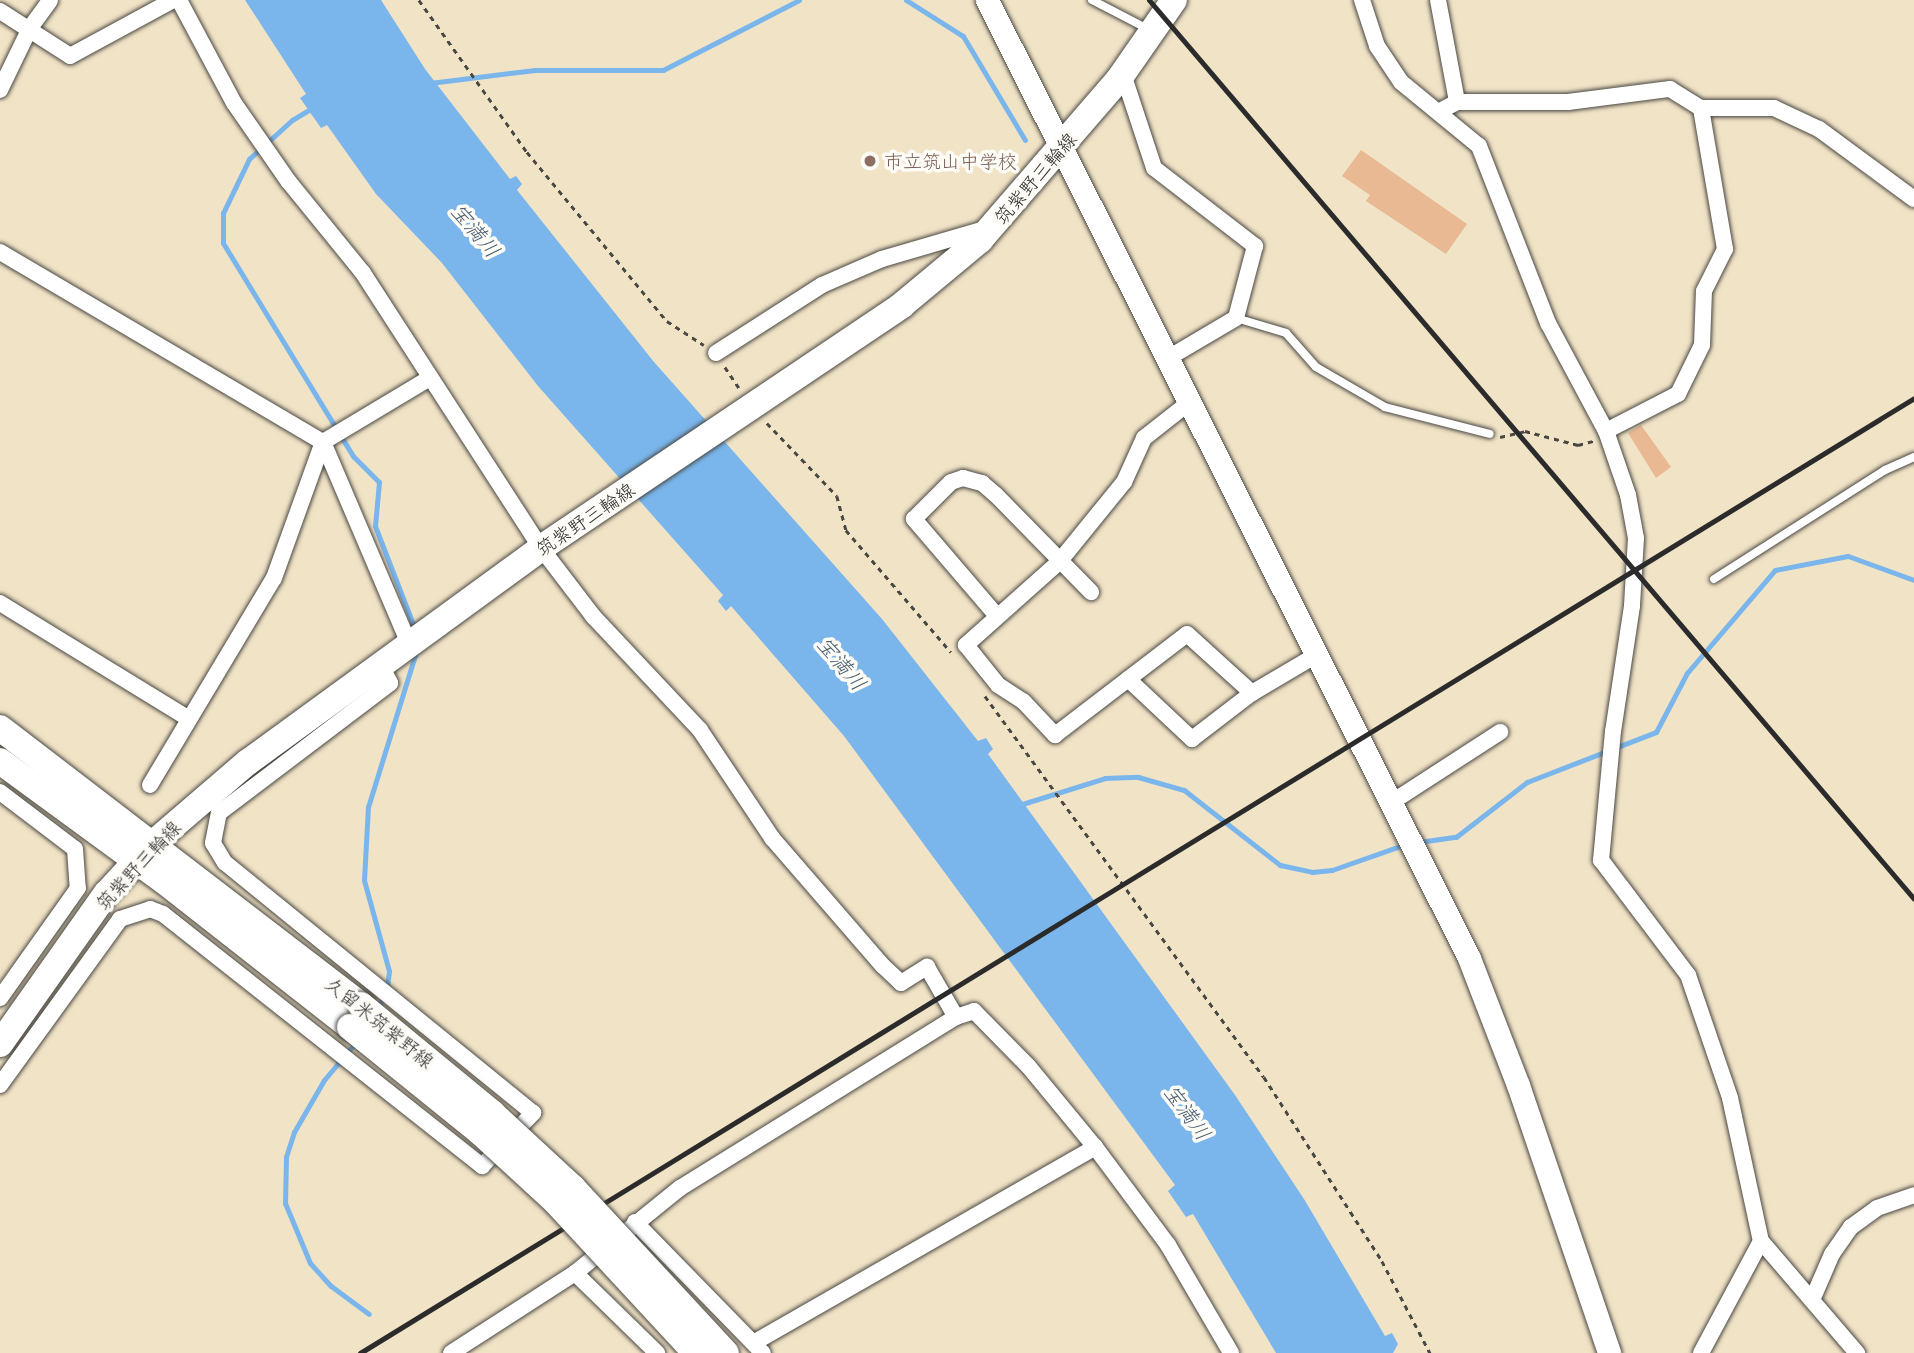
<!DOCTYPE html>
<meta charset="utf-8">
<style>
body{margin:0}
#map{position:relative;width:1914px;height:1353px;overflow:hidden;background:#f1e3c6;font-family:Mali,"Klee One",sans-serif}
div>[style]{position:absolute}
[style*='--x']{left:calc(var(--x)*1px);top:calc(var(--y)*1px);width:calc(var(--w)*1px);rotate:calc(var(--a)*1deg)}
.water>*{inset:0;background:#7ab6ec}
.stream>*{height:5px;margin:-2.5px;padding:0 2.5px;transform-origin:2.5px;border-radius:2.5px;background:#7ab6ec}
.building>*{inset:0;background:#e9b994}
.path>*{height:2.5px;margin-top:-1.25px;transform-origin:0;background:repeating-linear-gradient(90deg,#494742 0 5px,transparent 0 10px)}
.roads{filter:drop-shadow(0 0 2px #494742) drop-shadow(0 0 2px #494742)}
.lane>*{height:8px;margin:-4px;padding:0 4px;transform-origin:4px;border-radius:4px;background:#fff}
.street>*{height:16px;margin:-8px;padding:0 8px;transform-origin:8px;border-radius:8px;background:#fff}
.secondary>*{height:23px;margin:-11.5px;padding:0 11.5px;transform-origin:11.5px;border-radius:11.5px;background:#fff}
.primary>*{height:26px;margin:-13px;padding:0 13px;transform-origin:13px;border-radius:13px;background:#fff}
.rail>*{height:5px;margin:-2.5px;padding:0 2.5px;transform-origin:2.5px;border-radius:2.5px;background:#2b2b2b}
.bridges{filter:drop-shadow(0 0 2px #494742) drop-shadow(0 0 2px #494742)}
.primary-bridge>*{height:26px;margin:-13px;padding:0 13px;transform-origin:13px;border-radius:13px;background:#fff}
.dots>*{width:19px;height:19px;translate:-50% -50%;box-sizing:border-box;border:4px solid #fdfcf7;border-radius:50%}
span{translate:-50% -50%;white-space:nowrap;text-align:center;line-height:1.15;-webkit-text-stroke:7px #fdfcf7;paint-order:stroke}
.education-label{font-size:19px;color:#785e54}
.left{translate:0 -50%;text-align:left}
.street-label{font-size:19px;color:#2b2b2b}
.water-label{font-size:21px;color:#475c6f;font-style:italic}
</style>
<div id="map">
<div class="water">
<i style="clip-path:polygon(245px 0,381px 0,425px 69px,510px 179px,516px 176px,522px 184px,517px 190px,654px 362px,882px 619px,978px 741px,986px 738px,993px 749px,988px 754px,1235px 1095px,1304px 1199px,1385px 1336px,1392px 1333px,1398px 1344px,1393px 1353px,1276px 1353px,1193px 1214px,1186px 1217px,1168px 1191px,1175px 1185px,844px 736px,731px 606px,726px 611px,718px 601px,723px 595px,538px 386px,442px 263px,376px 194px,327px 125px,321px 128px,300px 98px,306px 94px)"></i>
</div>
<div class="stream">
<i style="--x:906;--y:0;--w:67;--a:32.3"></i>
<i style="--x:963;--y:36;--w:121;--a:59.2"></i>
<i style="--x:430;--y:83;--w:106;--a:-7.1"></i>
<i style="--x:535;--y:70;--w:128;--a:0"></i>
<i style="--x:663;--y:70;--w:153;--a:-27.2"></i>
<i style="--x:312;--y:108;--w:23;--a:149"></i>
<i style="--x:292;--y:120;--w:58;--a:137.8"></i>
<i style="--x:249;--y:159;--w:60;--a:115.7"></i>
<i style="--x:223;--y:213;--w:30;--a:90"></i>
<i style="--x:223;--y:243;--w:250;--a:58.6"></i>
<i style="--x:353;--y:456;--w:37;--a:45"></i>
<i style="--x:379;--y:482;--w:44;--a:95.2"></i>
<i style="--x:375;--y:526;--w:110;--a:68.8"></i>
<i style="--x:1019;--y:805;--w:90;--a:-17.4"></i>
<i style="--x:1105;--y:778;--w:33;--a:-2"></i>
<i style="--x:1138;--y:777;--w:48;--a:15.8"></i>
<i style="--x:1184;--y:790;--w:122;--a:38"></i>
<i style="--x:1280;--y:865;--w:33;--a:12"></i>
<i style="--x:1312;--y:872;--w:20;--a:-6"></i>
<i style="--x:1332;--y:870;--w:78;--a:-19.4"></i>
<i style="--x:1419;--y:842;--w:37;--a:-8"></i>
<i style="--x:1456;--y:837;--w:90;--a:-37.8"></i>
<i style="--x:1527;--y:782;--w:138;--a:-21.2"></i>
<i style="--x:1656;--y:732;--w:67;--a:-62.3"></i>
<i style="--x:1687;--y:673;--w:135;--a:-49.5"></i>
<i style="--x:1775;--y:570;--w:74;--a:-10.9"></i>
<i style="--x:1848;--y:556;--w:70;--a:20"></i>
<i style="--x:378;--y:1007;--w:16;--a:-60"></i>
<i style="--x:386;--y:993;--w:22;--a:-82"></i>
<i style="--x:389;--y:971;--w:94;--a:-105.4"></i>
<i style="--x:364;--y:880;--w:73;--a:-86.9"></i>
<i style="--x:368;--y:807;--w:162;--a:-72.8"></i>
<i style="--x:356;--y:1042;--w:50;--a:130.1"></i>
<i style="--x:324;--y:1080;--w:60;--a:120"></i>
<i style="--x:294;--y:1132;--w:26;--a:108"></i>
<i style="--x:286;--y:1157;--w:46;--a:91.2"></i>
<i style="--x:285;--y:1203;--w:65;--a:67.4"></i>
<i style="--x:310;--y:1263;--w:31;--a:48"></i>
<i style="--x:331;--y:1286;--w:47;--a:36.4"></i>
</div>
<div class="building">
<i style="clip-path:polygon(1361px 150px,1467px 224px,1446px 254px,1366px 201px,1370px 195px,1342px 176px)"></i>
<i style="clip-path:polygon(1641px 425px,1671px 467px,1656px 478px,1628px 433px)"></i>
</div>
<div class="path">
<i style="--x:419;--y:0;--w:186;--a:54.6"></i>
<i style="--x:527;--y:152;--w:219;--a:50.4"></i>
<i style="--x:667;--y:321;--w:44;--a:33"></i>
<i style="--x:725;--y:367;--w:25;--a:56"></i>
<i style="--x:767;--y:423;--w:101;--a:46.2"></i>
<i style="--x:837;--y:496;--w:35;--a:75"></i>
<i style="--x:846;--y:530;--w:161;--a:49.3"></i>
<i style="--x:1500;--y:437;--w:26;--a:-13"></i>
<i style="--x:1525;--y:431;--w:55;--a:14.8"></i>
<i style="--x:1578;--y:445;--w:16;--a:-15"></i>
<i style="--x:985;--y:696;--w:472;--a:53.8"></i>
<i style="--x:1264;--y:1077;--w:219;--a:57.3"></i>
<i style="--x:1382;--y:1261;--w:104;--a:62.4"></i>
</div>
<div class="roads">
<div class="lane">
<i style="--x:1092;--y:0;--w:63;--a:27.4"></i>
<i style="--x:1236;--y:318;--w:52;--a:16.7"></i>
<i style="--x:1286;--y:333;--w:45;--a:48.6"></i>
<i style="--x:1316;--y:367;--w:80;--a:30.1"></i>
<i style="--x:1385;--y:407;--w:108;--a:14.4"></i>
<i style="--x:1714;--y:579;--w:203;--a:-32.5"></i>
<i style="--x:1885;--y:470;--w:32;--a:-24"></i>
</div>
<div class="street">
<i style="--x:179;--y:0;--w:117;--a:61.9"></i>
<i style="--x:234;--y:103;--w:96;--a:55.2"></i>
<i style="--x:289;--y:182;--w:117;--a:50.9"></i>
<i style="--x:363;--y:273;--w:328;--a:57.1"></i>
<i style="--x:541;--y:548;--w:86;--a:52.6"></i>
<i style="--x:593;--y:616;--w:156;--a:46.8"></i>
<i style="--x:700;--y:730;--w:130;--a:56.3"></i>
<i style="--x:772;--y:838;--w:169;--a:49.1"></i>
<i style="--x:883;--y:966;--w:25;--a:43"></i>
<i style="--x:901;--y:983;--w:31;--a:-32"></i>
<i style="--x:927;--y:967;--w:58;--a:59.9"></i>
<i style="--x:1362;--y:0;--w:48;--a:71.9"></i>
<i style="--x:1377;--y:46;--w:43;--a:56.3"></i>
<i style="--x:1401;--y:82;--w:101;--a:39.4"></i>
<i style="--x:1479;--y:146;--w:190;--a:68.7"></i>
<i style="--x:1548;--y:323;--w:123;--a:61.8"></i>
<i style="--x:1606;--y:431;--w:68;--a:71"></i>
<i style="--x:1628;--y:495;--w:44;--a:79.5"></i>
<i style="--x:1636;--y:538;--w:68;--a:93.4"></i>
<i style="--x:1632;--y:606;--w:126;--a:98.6"></i>
<i style="--x:1613;--y:731;--w:130;--a:95.3"></i>
<i style="--x:1601;--y:860;--w:144;--a:52.9"></i>
<i style="--x:1688;--y:975;--w:130;--a:71.1"></i>
<i style="--x:1730;--y:1098;--w:146;--a:77.8"></i>
<i style="--x:1761;--y:1241;--w:148;--a:49.4"></i>
<i style="--x:1438;--y:0;--w:104;--a:79.4"></i>
<i style="--x:0;--y:11;--w:83;--a:32.7"></i>
<i style="--x:70;--y:56;--w:117;--a:-28.5"></i>
<i style="--x:1123;--y:74;--w:99;--a:71.7"></i>
<i style="--x:1154;--y:168;--w:128;--a:37.7"></i>
<i style="--x:1255;--y:246;--w:74;--a:104.8"></i>
<i style="--x:1236;--y:318;--w:71;--a:149.5"></i>
<i style="--x:0;--y:90;--w:69;--a:-64.2"></i>
<i style="--x:30;--y:28;--w:34;--a:-54"></i>
<i style="--x:1440;--y:111;--w:19;--a:-28"></i>
<i style="--x:1457;--y:102;--w:111;--a:0"></i>
<i style="--x:1568;--y:102;--w:103;--a:-7.3"></i>
<i style="--x:1670;--y:89;--w:36;--a:32"></i>
<i style="--x:1701;--y:108;--w:73;--a:0"></i>
<i style="--x:1774;--y:108;--w:50;--a:25"></i>
<i style="--x:1819;--y:129;--w:118;--a:36.4"></i>
<i style="--x:0;--y:252;--w:375;--a:30.5"></i>
<i style="--x:323;--y:442;--w:216;--a:66.9"></i>
<i style="--x:716;--y:353;--w:126;--a:-32.7"></i>
<i style="--x:822;--y:285;--w:65;--a:-23.4"></i>
<i style="--x:882;--y:259;--w:110;--a:-16.3"></i>
<i style="--x:1191;--y:401;--w:60;--a:141.8"></i>
<i style="--x:1144;--y:438;--w:48;--a:114.4"></i>
<i style="--x:1124;--y:482;--w:103;--a:129.1"></i>
<i style="--x:1059;--y:562;--w:125;--a:138.3"></i>
<i style="--x:966;--y:645;--w:51;--a:51.3"></i>
<i style="--x:998;--y:685;--w:30;--a:33"></i>
<i style="--x:1023;--y:701;--w:47;--a:46.7"></i>
<i style="--x:1055;--y:735;--w:166;--a:-37.4"></i>
<i style="--x:1187;--y:634;--w:88;--a:42.2"></i>
<i style="--x:1606;--y:431;--w:81;--a:-27.2"></i>
<i style="--x:1678;--y:394;--w:55;--a:-63.9"></i>
<i style="--x:1702;--y:345;--w:54;--a:-87.9"></i>
<i style="--x:1704;--y:291;--w:47;--a:-63.4"></i>
<i style="--x:1725;--y:249;--w:143;--a:-99.7"></i>
<i style="--x:0;--y:603;--w:220;--a:31.5"></i>
<i style="--x:997;--y:616;--w:128;--a:-130.6"></i>
<i style="--x:914;--y:519;--w:52;--a:-45"></i>
<i style="--x:951;--y:482;--w:13;--a:-18"></i>
<i style="--x:963;--y:478;--w:20;--a:15"></i>
<i style="--x:982;--y:483;--w:18;--a:41"></i>
<i style="--x:996;--y:495;--w:136;--a:45.6"></i>
<i style="--x:1128;--y:679;--w:88;--a:43.2"></i>
<i style="--x:1192;--y:739;--w:76;--a:-37.5"></i>
<i style="--x:1252;--y:693;--w:77;--a:-30.6"></i>
<i style="--x:150;--y:785;--w:241;--a:-59.1"></i>
<i style="--x:274;--y:578;--w:145;--a:-70.2"></i>
<i style="--x:323;--y:442;--w:125;--a:-30.9"></i>
<i style="--x:0;--y:792;--w:94;--a:37.2"></i>
<i style="--x:75;--y:849;--w:39;--a:86"></i>
<i style="--x:78;--y:888;--w:135;--a:125.3"></i>
<i style="--x:1392;--y:802;--w:129;--a:-32.9"></i>
<i style="--x:0;--y:1085;--w:205;--a:-54.1"></i>
<i style="--x:120;--y:919;--w:32;--a:-18"></i>
<i style="--x:150;--y:909;--w:14;--a:21"></i>
<i style="--x:163;--y:914;--w:407;--a:38.3"></i>
<i style="--x:482;--y:1166;--w:74;--a:-46.1"></i>
<i style="--x:533;--y:1113;--w:397;--a:-140.9"></i>
<i style="--x:225;--y:863;--w:23;--a:-121"></i>
<i style="--x:213;--y:843;--w:31;--a:-79"></i>
<i style="--x:219;--y:813;--w:215;--a:-37.2"></i>
<i style="--x:390;--y:683;--w:22;--a:-117"></i>
<i style="--x:635;--y:1222;--w:183;--a:45.7"></i>
<i style="--x:575;--y:1273;--w:115;--a:44.3"></i>
<i style="--x:1812;--y:1300;--w:50;--a:-66.5"></i>
<i style="--x:1832;--y:1254;--w:33;--a:-55"></i>
<i style="--x:1851;--y:1227;--w:32;--a:-36"></i>
<i style="--x:1877;--y:1208;--w:39;--a:-19"></i>
<i style="--x:755;--y:1342;--w:392;--a:-29.8"></i>
<i style="--x:451;--y:1353;--w:148;--a:-32.8"></i>
<i style="--x:575;--y:1273;--w:135;--a:-39"></i>
<i style="--x:680;--y:1188;--w:325;--a:-31.8"></i>
<i style="--x:956;--y:1017;--w:19;--a:-18"></i>
<i style="--x:974;--y:1011;--w:78;--a:45.5"></i>
<i style="--x:1029;--y:1067;--w:104;--a:50.5"></i>
<i style="--x:1095;--y:1147;--w:122;--a:53.3"></i>
<i style="--x:1168;--y:1245;--w:125;--a:59.7"></i>
<i style="--x:1701;--y:1353;--w:127;--a:-61.8"></i>
</div>
<div class="secondary">
<i style="--x:987;--y:0;--w:1072;--a:63.29"></i>
<i style="--x:1469;--y:958;--w:136;--a:68.9"></i>
<i style="--x:1518;--y:1085;--w:283;--a:71.2"></i>
</div>
<div class="primary">
<i style="--x:0;--y:728;--w:455;--a:37.5"></i>
<i style="--x:0;--y:761;--w:203;--a:36.2"></i>
<i style="--x:164;--y:881;--w:236;--a:38.1"></i>
<i style="--x:0;--y:1044;--w:184;--a:-54.8"></i>
<i style="--x:106;--y:894;--w:67;--a:-47.4"></i>
<i style="--x:151;--y:845;--w:128;--a:-40.6"></i>
<i style="--x:248;--y:762;--w:363;--a:-36.1"></i>
<i style="--x:541;--y:548;--w:435;--a:-33.9"></i>
<i style="--x:902;--y:305;--w:102;--a:-39.8"></i>
<i style="--x:980;--y:240;--w:213;--a:-49.2"></i>
<i style="--x:1119;--y:79;--w:96;--a:-55.2"></i>
</div>
</div>
<div class="rail">
<i style="--x:1149;--y:0;--w:1180;--a:49.6"></i>
<i style="--x:360;--y:1353;--w:1824;--a:-31.57"></i>
</div>
<div class="bridges">
<div class="primary-bridge">
<i style="--x:361;--y:1005;--w:170;--a:39.5"></i>
<i style="--x:492;--y:1113;--w:110;--a:42.8"></i>
<i style="--x:573;--y:1188;--w:225;--a:47.2"></i>
<i style="--x:350;--y:1027;--w:167;--a:38.9"></i>
<i style="--x:480;--y:1132;--w:103;--a:42.6"></i>
<i style="--x:556;--y:1202;--w:206;--a:47.2"></i>
</div>
</div>
<div class="dots">
<i style="left:870px;top:161px;background:#8d6e63"></i>
</div>
<div class="education-label">
<span class="left" style="left:884px;top:161px">市立筑山中学校</span>
</div>
<div class="street-label">
<span style="left:1035px;top:178px;rotate:-49deg">筑紫野三輪線</span>
<span style="left:585px;top:519px;rotate:-34deg">筑紫野三輪線</span>
<span style="left:138px;top:865px;rotate:-47deg">筑紫野三輪線</span>
<span style="left:380px;top:1022px;rotate:39deg">久留米筑紫野線</span>
</div>
<div class="water-label">
<span style="left:476px;top:230px;rotate:50deg">宝満川</span>
<span style="left:842px;top:663px;rotate:50deg">宝満川</span>
<span style="left:1188px;top:1112px;rotate:54deg">宝満川</span>
</div>
</div>
